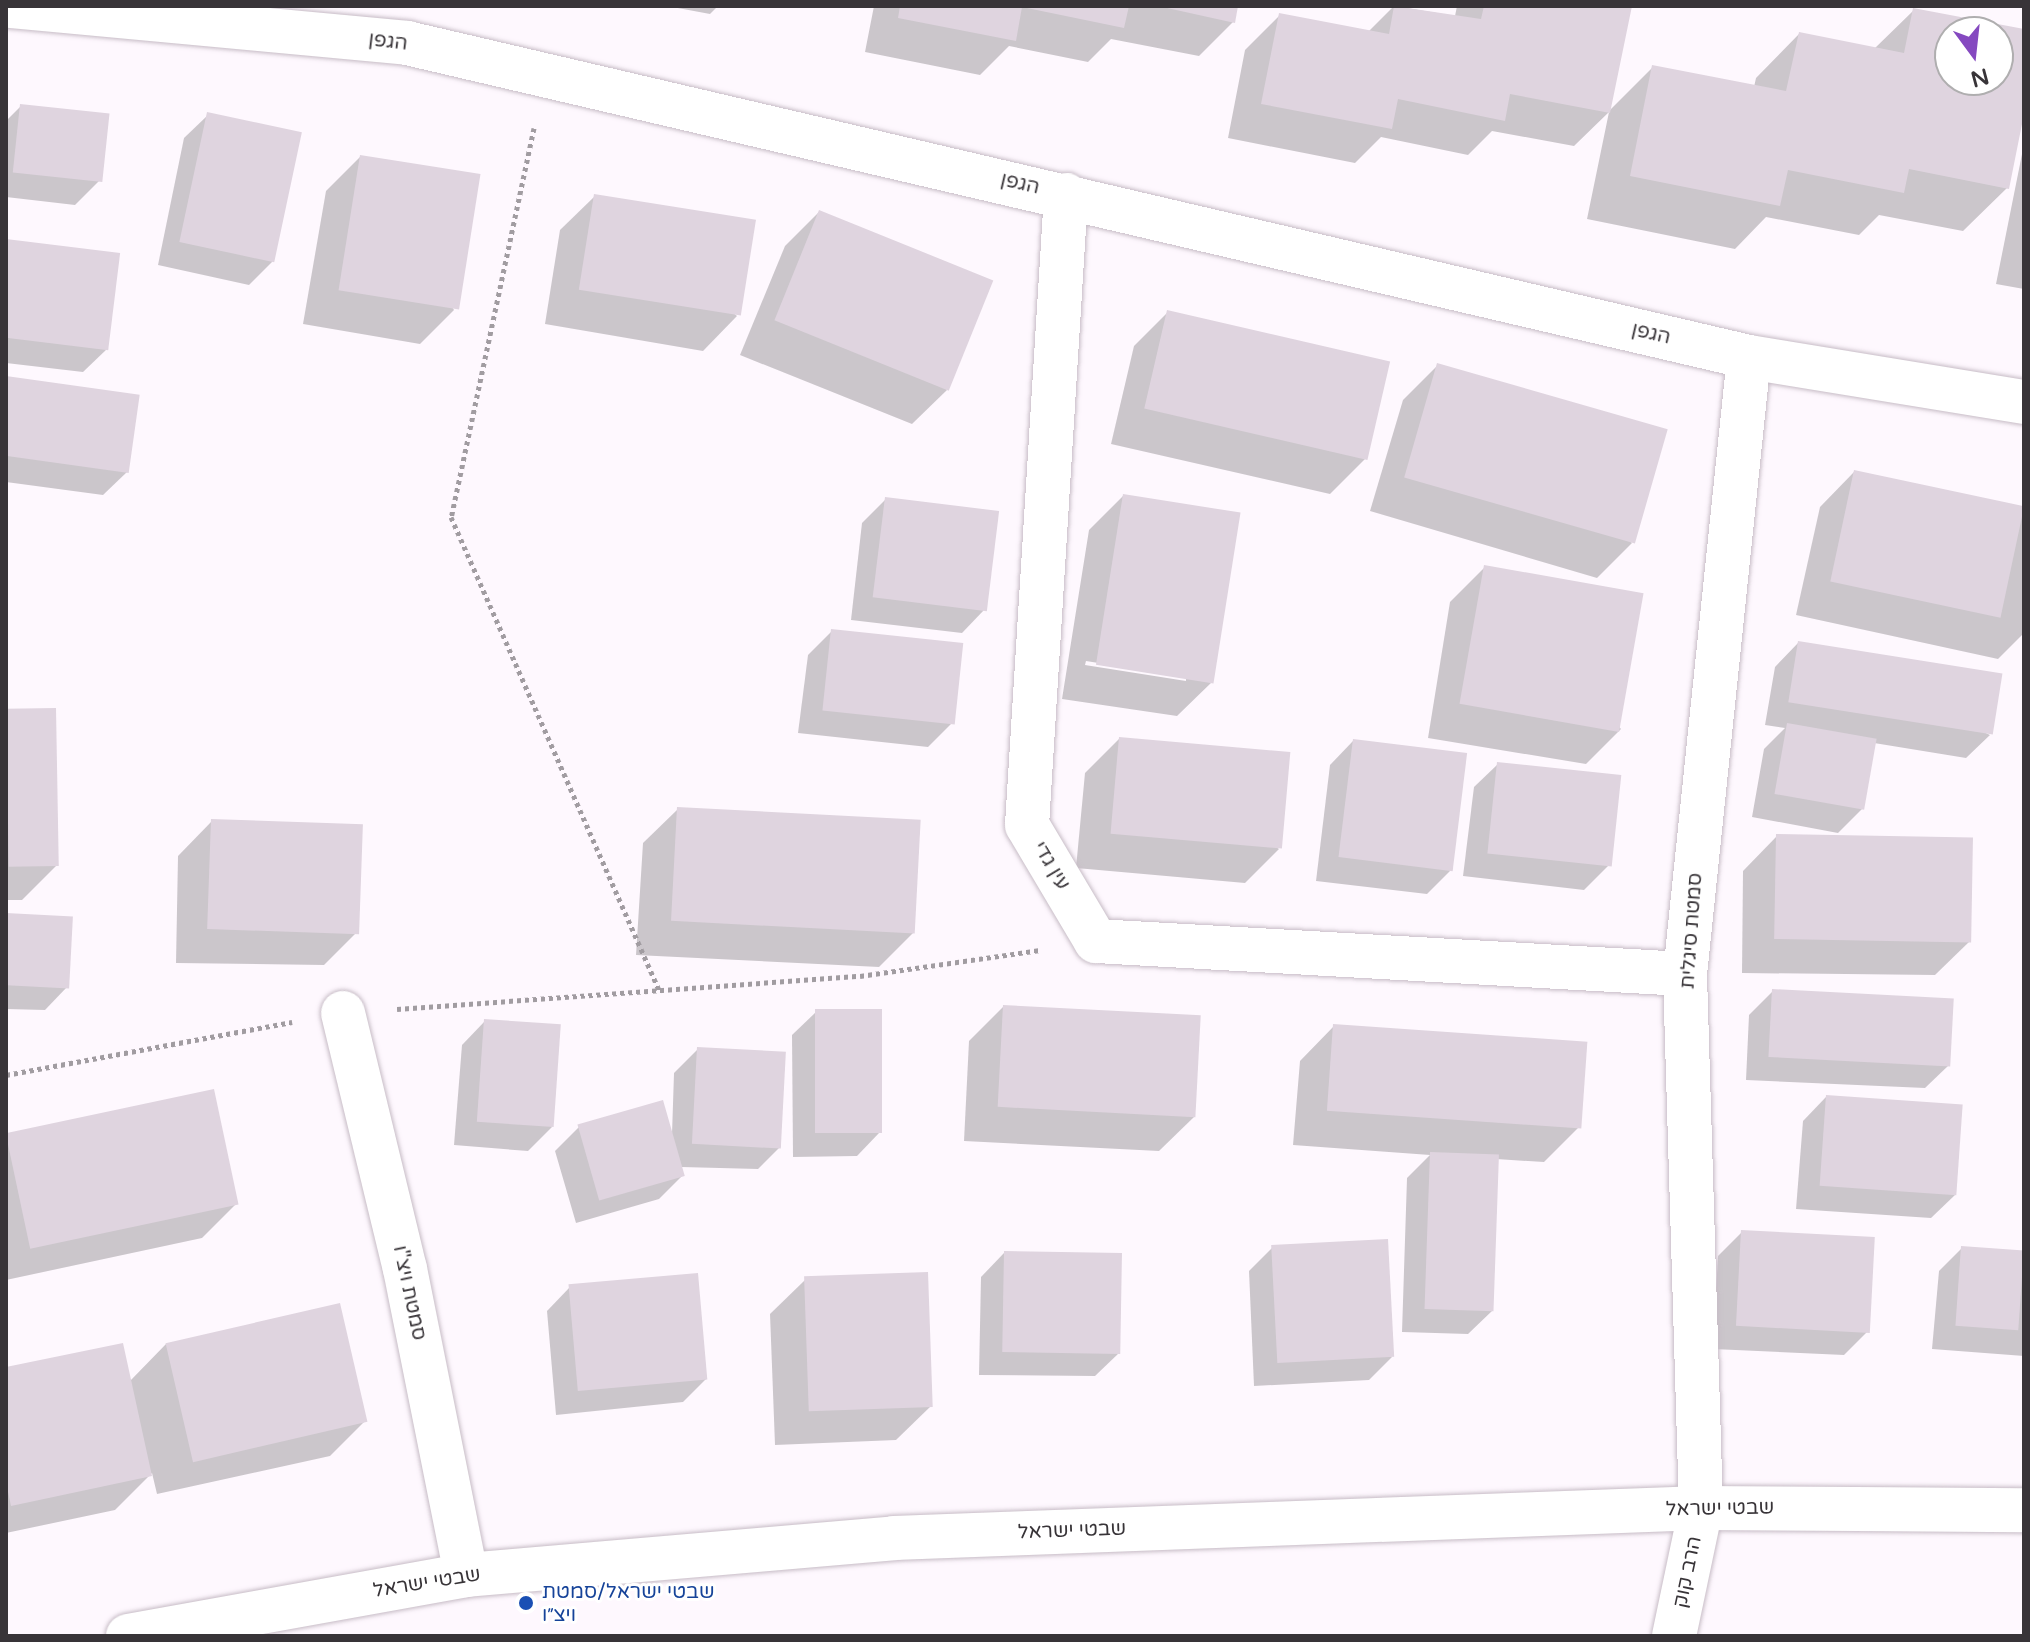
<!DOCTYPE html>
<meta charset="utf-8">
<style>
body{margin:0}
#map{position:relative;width:2030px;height:1642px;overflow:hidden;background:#fef8fe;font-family:"Varela Round","Noto Sans Hebrew",sans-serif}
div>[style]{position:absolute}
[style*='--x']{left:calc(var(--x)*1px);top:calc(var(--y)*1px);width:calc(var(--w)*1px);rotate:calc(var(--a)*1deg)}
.shadow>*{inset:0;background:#0003}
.building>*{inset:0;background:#dfd4df;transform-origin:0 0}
.path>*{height:5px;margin-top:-2.5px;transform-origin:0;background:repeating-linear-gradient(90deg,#a19ca1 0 4px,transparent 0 8px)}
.roads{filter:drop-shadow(0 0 2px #c7bcc6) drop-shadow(0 0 2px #c7bcc6)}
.street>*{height:44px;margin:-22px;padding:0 22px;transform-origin:22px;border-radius:22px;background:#fff}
.secondary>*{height:44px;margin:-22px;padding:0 22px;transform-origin:22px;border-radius:22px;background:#fff}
.dots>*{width:22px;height:22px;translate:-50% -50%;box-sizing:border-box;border:4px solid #fff;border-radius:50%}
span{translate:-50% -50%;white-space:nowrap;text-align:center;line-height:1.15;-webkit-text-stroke:6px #fff;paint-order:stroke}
.street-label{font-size:20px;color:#383438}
.transit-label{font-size:20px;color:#164399}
.left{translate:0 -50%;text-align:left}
.frame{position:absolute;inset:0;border:8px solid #383438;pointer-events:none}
.north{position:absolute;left:1934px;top:16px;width:80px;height:80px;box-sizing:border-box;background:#fff;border:2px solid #afaeaf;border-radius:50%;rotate:165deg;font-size:22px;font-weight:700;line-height:32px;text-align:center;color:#383438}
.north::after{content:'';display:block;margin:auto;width:28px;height:36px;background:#8549c0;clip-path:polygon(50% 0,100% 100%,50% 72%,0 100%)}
</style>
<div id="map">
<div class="shadow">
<i style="clip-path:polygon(667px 6px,718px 6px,710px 14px)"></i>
<i style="clip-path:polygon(874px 6px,1236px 6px,1233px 22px,1199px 56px,1111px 39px,1088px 62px,1009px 46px,980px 75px,865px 52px)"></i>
<i style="clip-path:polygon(evenodd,1394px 6px,1455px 16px,1457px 6px,1630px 6px,1609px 111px,1653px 67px,1754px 87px,1756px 78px,1799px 34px,1874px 49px,1914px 10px,2024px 32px,2024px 104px,2007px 188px,1963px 231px,1879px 215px,1859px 235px,1766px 217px,1735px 249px,1587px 219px,1609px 112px,1574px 146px,1492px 131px,1468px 155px,1381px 137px,1355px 163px,1228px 138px,1245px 50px,1280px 15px,1368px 32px,1394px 6px,1950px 32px,1998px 32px,1998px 80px,1950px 80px,1950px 32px)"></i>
<i style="clip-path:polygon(21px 106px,99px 181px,75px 205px,6px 197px,6px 121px)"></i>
<i style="clip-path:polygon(208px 115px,273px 261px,249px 285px,158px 265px,184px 138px)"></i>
<i style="clip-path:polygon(2024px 144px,2024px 289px,1996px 284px)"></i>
<i style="clip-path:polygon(360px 157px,454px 310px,420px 344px,303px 324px,326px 191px)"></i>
<i style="clip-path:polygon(595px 196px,737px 316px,703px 351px,545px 324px,560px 230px)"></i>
<i style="clip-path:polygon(819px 212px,947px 390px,912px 424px,740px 355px,785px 246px)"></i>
<i style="clip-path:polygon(6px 241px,107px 349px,83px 372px,6px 363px)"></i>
<i style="clip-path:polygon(1168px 312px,1365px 459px,1330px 494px,1111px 444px,1134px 346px)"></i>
<i style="clip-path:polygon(1438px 365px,1632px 543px,1597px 578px,1370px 511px,1403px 400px)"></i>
<i style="clip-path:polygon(6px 378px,127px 472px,103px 495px,6px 482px)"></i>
<i style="clip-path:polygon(1854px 472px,2024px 509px,2024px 633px,1998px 659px,1796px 615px,1820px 507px)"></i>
<i style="clip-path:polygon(evenodd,1123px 496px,1212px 682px,1177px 716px,1062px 699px,1089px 530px,1123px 496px,1086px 661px,1186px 677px,1186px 681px,1085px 665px,1086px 661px)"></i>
<i style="clip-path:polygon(886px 499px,985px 609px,962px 633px,851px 620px,862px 523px)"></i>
<i style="clip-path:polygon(1484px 568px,1621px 729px,1586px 764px,1428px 738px,1450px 602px)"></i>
<i style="clip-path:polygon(832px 631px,951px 724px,928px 747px,798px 733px,808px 655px)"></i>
<i style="clip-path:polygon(1798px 643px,1990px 735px,1966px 758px,1874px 743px,1862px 809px,1838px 833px,1752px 817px,1764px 749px,1785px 728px,1765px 725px,1775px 667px)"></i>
<i style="clip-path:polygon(6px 711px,57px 865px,22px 900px,6px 900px)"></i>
<i style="clip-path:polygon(1119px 739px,1279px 849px,1245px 883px,1076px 868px,1085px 773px)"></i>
<i style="clip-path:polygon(1353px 741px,1451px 870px,1427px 894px,1316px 881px,1330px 765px)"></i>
<i style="clip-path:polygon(1498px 764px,1608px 866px,1584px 890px,1463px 876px,1474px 787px)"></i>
<i style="clip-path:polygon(678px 809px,913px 933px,879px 967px,636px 955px,643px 843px)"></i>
<i style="clip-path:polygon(212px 821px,358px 931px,324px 965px,176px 963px,178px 856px)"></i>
<i style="clip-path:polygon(1777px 836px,1970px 941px,1935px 975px,1742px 973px,1743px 871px)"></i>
<i style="clip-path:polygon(6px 915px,68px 986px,45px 1010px,6px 1009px)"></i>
<i style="clip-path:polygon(1773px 991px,1949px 1065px,1925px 1088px,1746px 1080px,1749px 1015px)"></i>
<i style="clip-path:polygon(1003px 1007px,1194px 1117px,1159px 1151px,964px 1141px,969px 1041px)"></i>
<i style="clip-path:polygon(816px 1012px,880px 1132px,857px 1156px,793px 1157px,792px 1035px)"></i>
<i style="clip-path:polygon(485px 1021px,552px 1127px,528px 1151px,454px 1145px,462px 1045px)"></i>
<i style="clip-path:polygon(1334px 1026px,1578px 1128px,1544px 1162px,1496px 1159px,1492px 1311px,1468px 1334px,1402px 1332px,1407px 1178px,1430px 1155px,1293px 1145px,1300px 1061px)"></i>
<i style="clip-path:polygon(698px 1049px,781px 1146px,758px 1169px,681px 1167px,683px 1175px,659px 1199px,576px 1223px,555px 1151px,579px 1127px,672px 1134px,674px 1073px)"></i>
<i style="clip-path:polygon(1826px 1097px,1955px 1195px,1931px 1218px,1796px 1209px,1803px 1121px)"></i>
<i style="clip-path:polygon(6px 1136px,236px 1204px,202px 1238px,6px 1280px)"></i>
<i style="clip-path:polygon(1742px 1232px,1867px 1332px,1844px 1355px,1713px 1349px,1718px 1256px)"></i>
<i style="clip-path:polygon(1272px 1248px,1392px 1357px,1369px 1380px,1254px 1386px,1249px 1271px)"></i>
<i style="clip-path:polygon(1962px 1248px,2024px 1252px,2024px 1356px,1932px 1349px,1939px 1271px)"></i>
<i style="clip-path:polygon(1004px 1253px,1119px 1353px,1095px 1376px,979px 1375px,981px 1277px)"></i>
<i style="clip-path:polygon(805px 1280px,931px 1406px,896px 1440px,775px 1445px,770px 1314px)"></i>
<i style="clip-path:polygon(570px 1287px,706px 1379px,683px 1402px,556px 1415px,547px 1311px)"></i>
<i style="clip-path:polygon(166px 1344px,365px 1421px,330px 1456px,157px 1494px,152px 1473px,115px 1510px,6px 1533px,6px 1369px,130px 1381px)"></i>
</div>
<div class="building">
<i style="clip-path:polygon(900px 6px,1129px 6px,1124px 28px,1022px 7px,1016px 41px,898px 18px)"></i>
<i style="clip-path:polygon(1158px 6px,1238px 6px,1235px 23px)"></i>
<i style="clip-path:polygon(1394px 6px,1481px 19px,1484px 6px,1632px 6px,1610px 113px,1510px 94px,1505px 121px,1398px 99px,1392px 129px,1261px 104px,1279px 13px,1389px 34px)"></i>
<i style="clip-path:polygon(evenodd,1913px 8px,2024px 29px,2024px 114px,2009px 189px,1909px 169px,1904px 193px,1788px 170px,1780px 206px,1630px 176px,1652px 65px,1786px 91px,1799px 32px,1904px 53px,1913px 8px,1950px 32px,1998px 32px,1998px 80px,1950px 80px,1950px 32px)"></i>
<i style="left:20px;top:104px;width:90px;height:69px;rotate:6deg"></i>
<i style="left:207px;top:112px;width:97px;height:133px;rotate:12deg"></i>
<i style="left:360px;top:155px;width:122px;height:137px;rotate:9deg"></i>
<i style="left:594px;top:194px;width:164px;height:97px;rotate:9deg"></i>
<i style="left:819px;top:210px;width:188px;height:119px;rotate:22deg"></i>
<i style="left:6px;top:239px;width:115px;height:98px;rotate:7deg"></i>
<i style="left:1167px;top:310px;width:229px;height:101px;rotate:13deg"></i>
<i style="left:1437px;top:363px;width:240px;height:119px;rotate:16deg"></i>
<i style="left:6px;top:376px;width:135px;height:79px;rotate:8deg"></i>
<i style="left:1854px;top:470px;width:174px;height:114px;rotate:12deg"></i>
<i style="left:1123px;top:494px;width:119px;height:173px;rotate:9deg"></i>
<i style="left:885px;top:497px;width:115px;height:101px;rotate:7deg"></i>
<i style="left:1484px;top:565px;width:162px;height:141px;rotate:10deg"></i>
<i style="left:831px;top:629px;width:133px;height:82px;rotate:6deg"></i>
<i style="left:1798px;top:641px;width:207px;height:62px;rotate:9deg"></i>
<i style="left:56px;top:708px;width:158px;height:50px;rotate:89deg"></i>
<i style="left:1787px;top:723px;width:91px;height:72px;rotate:10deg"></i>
<i style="left:1119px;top:737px;width:172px;height:97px;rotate:5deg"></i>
<i style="left:1353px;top:739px;width:115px;height:119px;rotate:7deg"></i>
<i style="left:1497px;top:762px;width:125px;height:92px;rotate:6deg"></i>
<i style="left:677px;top:807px;width:244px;height:114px;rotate:3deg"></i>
<i style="left:211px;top:819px;width:152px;height:110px;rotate:2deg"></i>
<i style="left:1776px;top:834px;width:197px;height:105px;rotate:1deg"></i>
<i style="left:6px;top:913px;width:67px;height:72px;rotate:3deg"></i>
<i style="left:1772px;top:989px;width:182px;height:68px;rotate:3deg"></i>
<i style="left:1003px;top:1005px;width:198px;height:102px;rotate:3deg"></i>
<i style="left:882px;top:1009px;width:124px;height:67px;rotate:90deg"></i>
<i style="left:484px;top:1019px;width:77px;height:103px;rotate:4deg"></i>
<i style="left:1333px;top:1024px;width:255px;height:87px;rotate:4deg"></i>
<i style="left:697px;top:1047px;width:89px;height:97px;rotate:3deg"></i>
<i style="left:214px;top:1089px;width:118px;height:213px;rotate:78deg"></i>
<i style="left:1826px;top:1095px;width:137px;height:91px;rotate:4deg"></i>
<i style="left:663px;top:1100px;width:79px;height:89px;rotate:74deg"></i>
<i style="left:1430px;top:1152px;width:69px;height:157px;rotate:2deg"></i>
<i style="left:1741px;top:1230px;width:134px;height:96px;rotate:3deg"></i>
<i style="left:1388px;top:1239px;width:118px;height:117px;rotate:87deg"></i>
<i style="left:1961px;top:1246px;width:63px;height:80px;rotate:4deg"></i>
<i style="left:1004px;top:1251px;width:118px;height:101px;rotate:1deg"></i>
<i style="left:928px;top:1272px;width:135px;height:124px;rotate:88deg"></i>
<i style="left:698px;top:1273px;width:107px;height:130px;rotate:85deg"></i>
<i style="left:340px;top:1303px;width:122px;height:179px;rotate:77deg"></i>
<i style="clip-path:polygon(123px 1343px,152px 1476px,11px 1506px,6px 1482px,6px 1367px)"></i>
</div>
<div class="path">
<i style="--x:534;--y:128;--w:398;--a:102"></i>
<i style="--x:451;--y:517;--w:517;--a:66.26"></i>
<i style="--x:397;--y:1009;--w:464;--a:-4.1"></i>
<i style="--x:860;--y:976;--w:182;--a:-8.2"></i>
<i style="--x:6;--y:1075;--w:291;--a:-10.5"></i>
</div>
<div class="roads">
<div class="street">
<i style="--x:10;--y:6;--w:399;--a:5.3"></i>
<i style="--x:407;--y:43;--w:1378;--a:13.17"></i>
<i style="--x:1749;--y:357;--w:279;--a:9.3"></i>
<i style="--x:1066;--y:195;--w:631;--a:93.54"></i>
<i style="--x:1027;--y:825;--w:135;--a:59.3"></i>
<i style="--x:1096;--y:941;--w:590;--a:3.21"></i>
<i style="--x:343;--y:1013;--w:263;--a:76.4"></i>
<i style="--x:405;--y:1269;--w:312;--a:78.7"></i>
<i style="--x:1701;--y:1508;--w:534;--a:-91.72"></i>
<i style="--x:1685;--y:974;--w:620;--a:-84.08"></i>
</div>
<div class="secondary">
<i style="--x:128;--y:1636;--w:343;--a:-10.2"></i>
<i style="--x:466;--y:1575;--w:430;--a:-4.9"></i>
<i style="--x:894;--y:1538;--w:808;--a:-2.13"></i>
<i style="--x:1701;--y:1508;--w:323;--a:0.4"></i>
<i style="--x:1674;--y:1636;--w:131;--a:-78.1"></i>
</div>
</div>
<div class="dots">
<i style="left:526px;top:1603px;background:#1a4fb4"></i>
</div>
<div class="street-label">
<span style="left:388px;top:42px;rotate:7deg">הגפן</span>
<span style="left:1020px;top:184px;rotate:13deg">הגפן</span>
<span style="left:1651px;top:334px;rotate:13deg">הגפן</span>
<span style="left:1051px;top:866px;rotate:59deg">עין גדי</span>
<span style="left:1692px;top:931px;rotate:-86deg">סמטת סיגלית</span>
<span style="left:409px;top:1293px;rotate:78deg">סמטת ויצ"ו</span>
<span style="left:1720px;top:1509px;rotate:-1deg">שבטי ישראל</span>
<span style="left:1072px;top:1531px;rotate:-2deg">שבטי ישראל</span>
<span style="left:1688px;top:1572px;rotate:-78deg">הרב קוק</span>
<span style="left:427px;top:1583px;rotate:-9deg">שבטי ישראל</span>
</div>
<div class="transit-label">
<span class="left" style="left:542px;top:1604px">שבטי ישראל/סמטת<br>ויצ״ו</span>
</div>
<div class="frame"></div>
<div class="north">N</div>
</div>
